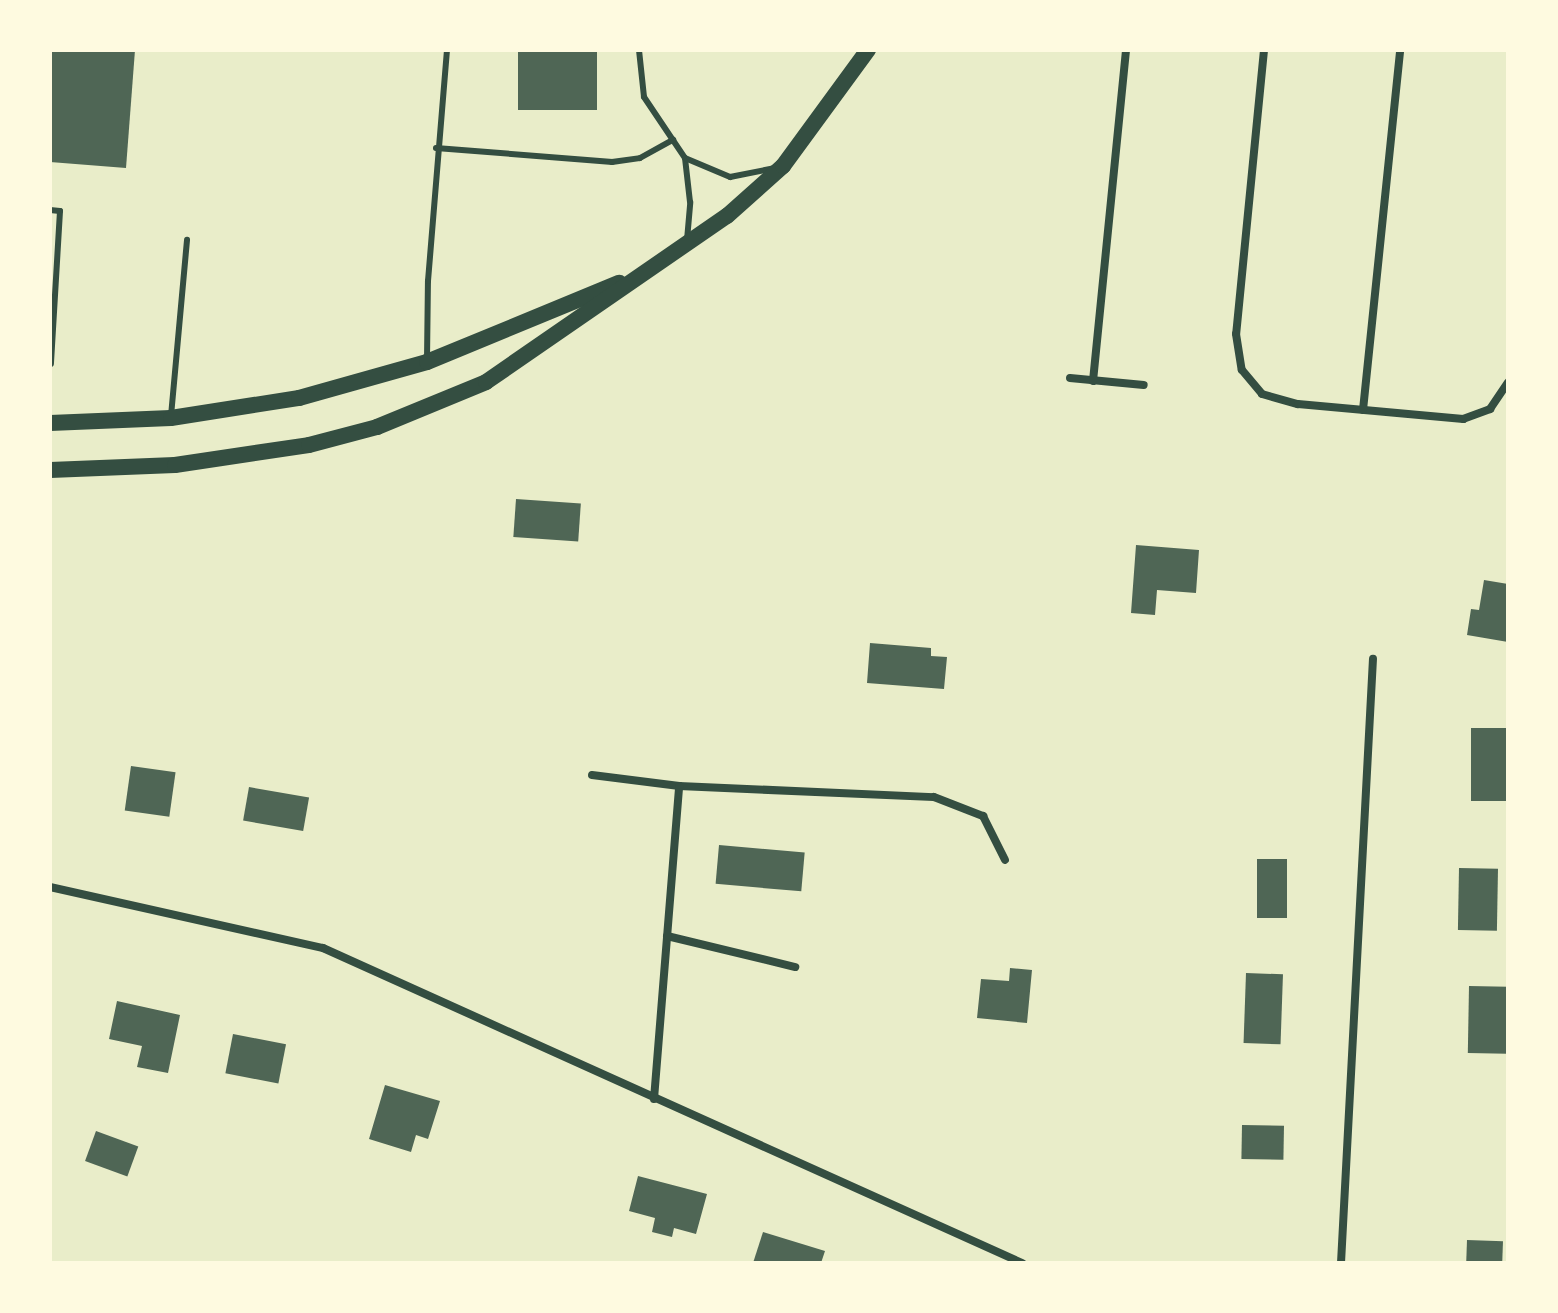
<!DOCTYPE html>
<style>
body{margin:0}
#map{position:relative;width:1558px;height:1313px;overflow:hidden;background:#e9edc9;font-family:Inter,sans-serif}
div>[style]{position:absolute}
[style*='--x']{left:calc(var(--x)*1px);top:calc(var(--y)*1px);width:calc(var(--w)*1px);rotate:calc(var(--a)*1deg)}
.building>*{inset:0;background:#4f6655;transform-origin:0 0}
.service>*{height:6px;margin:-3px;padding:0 3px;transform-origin:3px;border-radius:3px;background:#344e41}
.minor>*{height:8px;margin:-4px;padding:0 4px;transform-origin:4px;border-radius:4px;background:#344e41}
.secondary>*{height:16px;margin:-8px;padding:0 8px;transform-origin:8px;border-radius:8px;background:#344e41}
span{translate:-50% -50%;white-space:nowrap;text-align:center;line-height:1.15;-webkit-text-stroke:7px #fefae0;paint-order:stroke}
.frame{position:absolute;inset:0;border:52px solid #fefae0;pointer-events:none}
</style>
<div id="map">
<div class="building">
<i style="clip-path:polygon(50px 50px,135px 50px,126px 168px,50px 162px)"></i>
<i style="left:518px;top:50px;width:79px;height:60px"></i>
<i style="left:516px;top:499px;width:65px;height:38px;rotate:4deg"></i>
<i style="clip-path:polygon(1136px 545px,1199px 550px,1196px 593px,1157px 590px,1155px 615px,1131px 613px)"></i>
<i style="clip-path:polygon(1484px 580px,1508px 584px,1508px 642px,1467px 635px,1471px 609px,1479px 610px)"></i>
<i style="clip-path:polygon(870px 643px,931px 648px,931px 656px,947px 657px,944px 689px,867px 683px)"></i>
<i style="left:1471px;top:728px;width:37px;height:73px"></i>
<i style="left:131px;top:766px;width:45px;height:45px;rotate:8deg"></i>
<i style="left:249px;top:787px;width:61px;height:34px;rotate:10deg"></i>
<i style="left:719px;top:845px;width:86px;height:39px;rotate:5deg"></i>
<i style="left:1257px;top:859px;width:30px;height:59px"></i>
<i style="left:1459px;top:868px;width:39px;height:62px;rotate:1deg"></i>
<i style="clip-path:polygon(1010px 968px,1032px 970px,1027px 1023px,977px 1018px,981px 979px,1009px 981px)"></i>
<i style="left:1246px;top:973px;width:37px;height:70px;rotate:2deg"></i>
<i style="left:1469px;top:986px;width:39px;height:67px;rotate:1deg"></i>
<i style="clip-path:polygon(117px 1001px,180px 1015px,168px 1073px,137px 1067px,142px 1046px,109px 1039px)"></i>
<i style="left:233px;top:1034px;width:54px;height:40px;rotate:11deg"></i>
<i style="clip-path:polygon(385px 1085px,440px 1101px,428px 1139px,416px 1135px,411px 1152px,369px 1139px)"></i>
<i style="left:1242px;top:1125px;width:42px;height:34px;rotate:1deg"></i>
<i style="left:96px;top:1131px;width:45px;height:32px;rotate:20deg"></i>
<i style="clip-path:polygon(638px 1176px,707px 1194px,696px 1234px,674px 1228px,672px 1237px,652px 1232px,655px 1218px,629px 1211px)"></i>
<i style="clip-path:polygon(763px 1232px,825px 1251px,821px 1263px,753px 1263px)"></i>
<i style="left:1467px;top:1240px;width:36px;height:23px;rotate:2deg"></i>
</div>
<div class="service">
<i style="--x:639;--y:50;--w:47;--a:83.9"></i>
<i style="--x:644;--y:97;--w:73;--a:56.1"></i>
<i style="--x:436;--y:148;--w:177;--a:4.5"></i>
<i style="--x:612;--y:162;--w:28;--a:-8"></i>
<i style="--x:640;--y:158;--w:38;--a:-29"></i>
<i style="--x:50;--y:210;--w:10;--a:6"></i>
<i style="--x:60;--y:211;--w:153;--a:93.4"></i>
<i style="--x:687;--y:240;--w:38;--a:-85"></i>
<i style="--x:690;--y:202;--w:44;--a:-96.5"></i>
<i style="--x:685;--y:158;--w:49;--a:22.9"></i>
<i style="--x:730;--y:177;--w:46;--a:-11.3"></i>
<i style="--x:427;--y:359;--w:78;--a:-89.3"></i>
<i style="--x:428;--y:281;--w:232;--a:-85.3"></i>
<i style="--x:171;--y:416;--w:177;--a:-84.8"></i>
</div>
<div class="minor">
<i style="--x:1264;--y:50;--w:285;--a:95.6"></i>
<i style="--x:1236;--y:334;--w:36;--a:81"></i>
<i style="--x:1242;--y:370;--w:31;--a:50"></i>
<i style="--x:1262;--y:394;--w:37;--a:16"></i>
<i style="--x:1298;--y:404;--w:166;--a:5.2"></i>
<i style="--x:1463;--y:419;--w:29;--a:-20"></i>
<i style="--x:1490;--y:409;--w:32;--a:-56"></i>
<i style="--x:1070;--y:378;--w:74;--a:5.4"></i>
<i style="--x:1093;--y:381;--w:333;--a:-84.3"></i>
<i style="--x:1363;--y:410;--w:362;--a:-84.1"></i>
<i style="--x:592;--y:775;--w:88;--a:7.2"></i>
<i style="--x:679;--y:786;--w:255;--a:2.5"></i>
<i style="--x:934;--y:797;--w:53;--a:21.2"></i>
<i style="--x:983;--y:816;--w:49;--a:63.4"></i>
<i style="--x:50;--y:887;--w:280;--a:12.6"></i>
<i style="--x:323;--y:948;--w:767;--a:24.26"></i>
<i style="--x:667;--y:936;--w:132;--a:13.6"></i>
<i style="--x:654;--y:1099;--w:314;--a:-85.4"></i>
<i style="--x:1341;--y:1263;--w:605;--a:-86.97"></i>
</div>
<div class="secondary">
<i style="--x:50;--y:423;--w:121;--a:-2.4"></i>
<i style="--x:171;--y:418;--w:130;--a:-8.9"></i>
<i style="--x:299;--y:398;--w:133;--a:-15.7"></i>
<i style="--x:427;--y:362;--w:208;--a:-22.4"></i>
<i style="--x:50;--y:470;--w:125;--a:-2.3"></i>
<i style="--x:175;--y:465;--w:135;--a:-8.5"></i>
<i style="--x:309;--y:445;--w:70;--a:-14.8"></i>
<i style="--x:377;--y:427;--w:118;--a:-22.4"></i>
<i style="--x:486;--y:382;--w:293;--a:-34.6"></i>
<i style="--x:727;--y:216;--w:75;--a:-41.8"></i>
<i style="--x:783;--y:166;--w:144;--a:-53.8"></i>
</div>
<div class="frame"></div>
</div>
